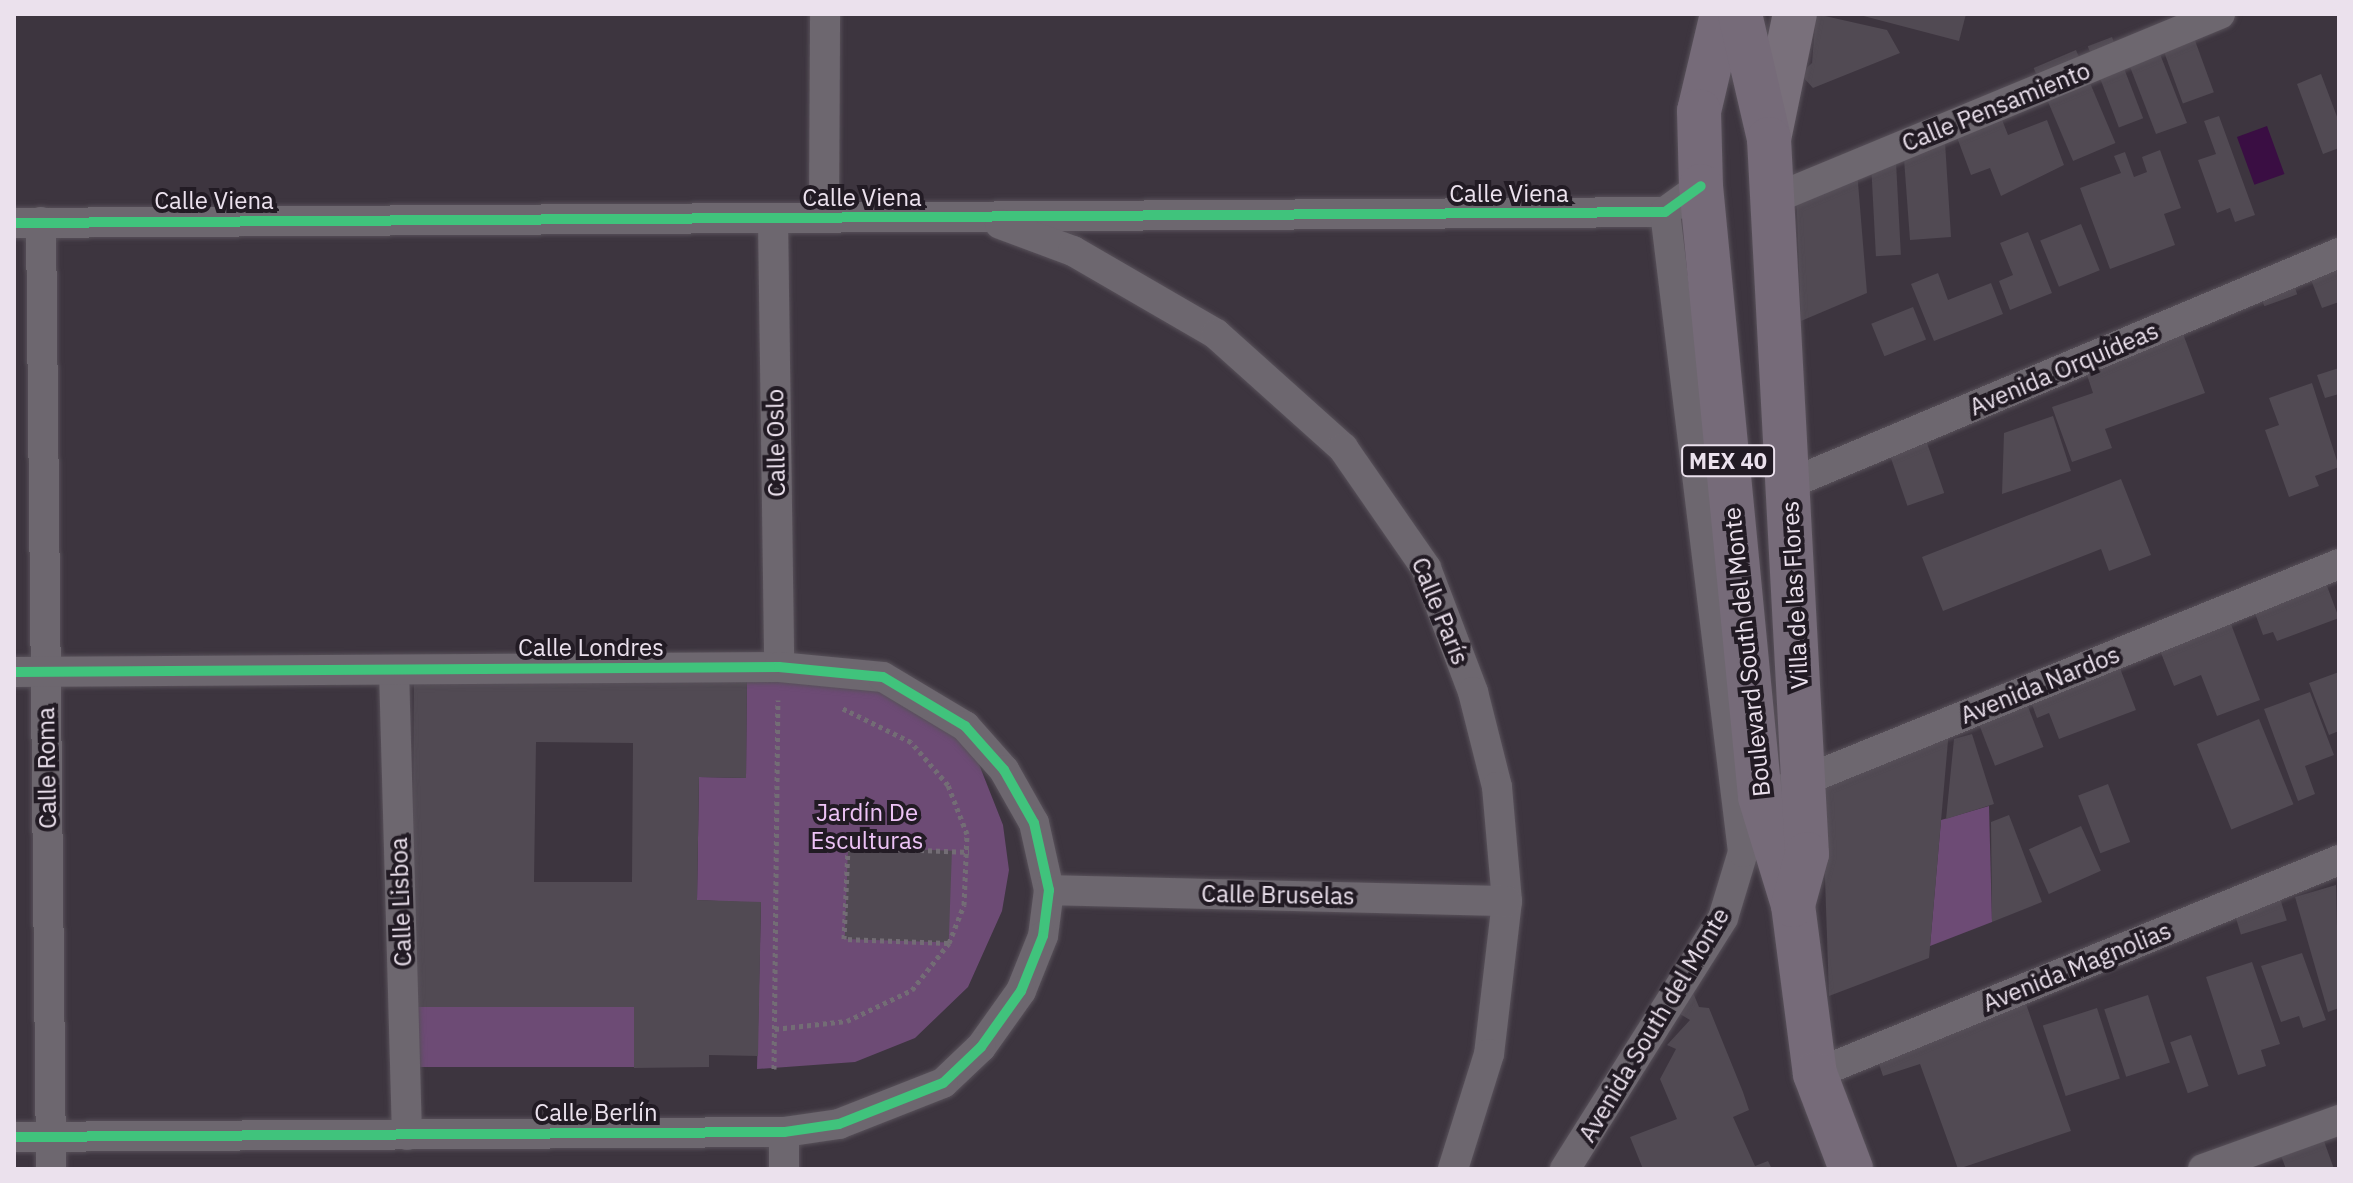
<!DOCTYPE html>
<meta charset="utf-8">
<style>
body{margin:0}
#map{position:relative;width:2353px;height:1183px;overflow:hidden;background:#3d353f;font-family:"IBM Plex Sans",sans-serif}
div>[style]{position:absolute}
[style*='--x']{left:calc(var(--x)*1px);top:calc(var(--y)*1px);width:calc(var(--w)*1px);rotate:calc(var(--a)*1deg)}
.green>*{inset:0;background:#6d4b75;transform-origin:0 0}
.water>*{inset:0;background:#3a0e43;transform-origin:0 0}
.building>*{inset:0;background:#514a53;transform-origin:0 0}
.path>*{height:5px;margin-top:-2.5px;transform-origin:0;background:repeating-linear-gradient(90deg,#736d75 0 4px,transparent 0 8px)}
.roads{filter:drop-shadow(0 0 2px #58515a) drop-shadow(0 0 2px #58515a)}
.street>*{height:30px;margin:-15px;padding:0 15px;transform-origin:15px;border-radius:15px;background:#6d676f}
.primary>*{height:44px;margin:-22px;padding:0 22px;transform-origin:22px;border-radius:22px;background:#79707b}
.highway>*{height:44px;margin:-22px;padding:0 22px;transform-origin:22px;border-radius:22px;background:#766b79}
.cycleway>*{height:10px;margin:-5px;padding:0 5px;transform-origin:5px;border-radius:5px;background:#40c37c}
span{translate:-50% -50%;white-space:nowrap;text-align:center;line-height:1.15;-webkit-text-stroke:8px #221b24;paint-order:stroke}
.shield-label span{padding:2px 6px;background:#221b24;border:2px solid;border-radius:6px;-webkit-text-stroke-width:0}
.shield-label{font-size:22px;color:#ebe1ed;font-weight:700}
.street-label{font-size:24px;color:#ebe1ed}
.park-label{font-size:24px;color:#edc3f6}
.frame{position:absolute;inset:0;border:16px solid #ebe1ed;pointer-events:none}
</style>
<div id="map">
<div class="green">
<i style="clip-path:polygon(747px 658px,842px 664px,973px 749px,1003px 825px,1009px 870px,1002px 911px,968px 987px,915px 1038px,855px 1062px,757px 1069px,761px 903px,697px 900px,699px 777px,746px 778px)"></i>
<i style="clip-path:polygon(1989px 806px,1992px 922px,1930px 946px,1941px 820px)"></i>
<i style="left:412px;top:1007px;width:222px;height:60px"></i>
</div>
<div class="water">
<i style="left:2267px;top:126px;width:51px;height:32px;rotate:70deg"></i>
</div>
<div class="building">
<i style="clip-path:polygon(1816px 14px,1887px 30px,1900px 53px,1813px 88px,1800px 74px,1812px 63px)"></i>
<i style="clip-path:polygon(1856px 14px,1966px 14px,1959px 41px)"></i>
<i style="left:2193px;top:35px;width:61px;height:33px;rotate:70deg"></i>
<i style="left:2112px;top:37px;width:87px;height:26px;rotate:69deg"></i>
<i style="clip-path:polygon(2120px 41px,2158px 49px,2187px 123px,2156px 134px)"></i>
<i style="left:2076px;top:50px;width:101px;height:46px;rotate:67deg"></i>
<i style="clip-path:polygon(2321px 74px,2339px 122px,2339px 148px,2323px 154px,2297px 84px)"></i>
<i style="clip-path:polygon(1997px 107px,2008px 135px,2047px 120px,2064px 165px,2001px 196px,1990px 168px,1971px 175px,1952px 124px)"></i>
<i style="clip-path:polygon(2219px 116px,2255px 215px,2235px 222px,2230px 208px,2217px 213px,2198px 160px,2216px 154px,2204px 121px)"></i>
<i style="clip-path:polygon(1944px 126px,1951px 237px,1910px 240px,1904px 159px)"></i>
<i style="clip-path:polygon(2160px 150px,2181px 208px,2164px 214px,2175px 245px,2110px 269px,2080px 188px,2121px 173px,2114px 156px,2125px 152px,2134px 177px,2147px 172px,2142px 157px)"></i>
<i style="clip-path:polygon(1856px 158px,1867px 293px,1801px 321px,1796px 189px)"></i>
<i style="left:1896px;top:162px;width:93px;height:25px;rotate:87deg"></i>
<i style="left:2081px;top:224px;width:50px;height:44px;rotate:68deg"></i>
<i style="clip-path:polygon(2028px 232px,2052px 293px,2010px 310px,1999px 281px,2013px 275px,2000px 243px)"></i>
<i style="clip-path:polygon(2339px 249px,2339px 302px,2322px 308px,2304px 262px)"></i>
<i style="left:2288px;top:269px;width:27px;height:35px;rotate:70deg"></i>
<i style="clip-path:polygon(1938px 273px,1948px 300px,1991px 283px,2003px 314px,1934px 341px,1911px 284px)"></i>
<i style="left:1913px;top:307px;width:35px;height:45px;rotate:68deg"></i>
<i style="clip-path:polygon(2182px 331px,2205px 393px,2105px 429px,2112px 448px,2072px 462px,2052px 407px,2093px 393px,2083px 363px)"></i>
<i style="clip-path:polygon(2339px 368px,2339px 394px,2325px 398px,2317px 375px)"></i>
<i style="clip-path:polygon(2312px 383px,2339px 467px,2315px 476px,2319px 486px,2289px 497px,2265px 430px,2279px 425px,2269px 398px)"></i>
<i style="clip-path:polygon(2053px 416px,2071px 471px,2002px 494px,2004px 433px)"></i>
<i style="left:1927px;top:443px;width:53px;height:39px;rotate:71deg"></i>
<i style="clip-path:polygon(2121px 479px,2151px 555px,2109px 571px,2101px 549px,1943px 611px,1922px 557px)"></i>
<i style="clip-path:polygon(2321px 570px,2339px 618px,2277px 641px,2273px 632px,2263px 635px,2249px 597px)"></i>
<i style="clip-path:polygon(2221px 598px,2260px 700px,2217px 716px,2201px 675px,2174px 686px,2159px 648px)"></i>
<i style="clip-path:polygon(2057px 663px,2118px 663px,2136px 710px,2059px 739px,2049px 713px,2037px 718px,2021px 675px)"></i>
<i style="clip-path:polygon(evenodd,414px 670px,747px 676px,746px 778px,699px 777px,697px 900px,761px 902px,758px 1056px,709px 1055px,709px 1067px,634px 1068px,634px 1007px,412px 1007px,414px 670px,536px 742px,633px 743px,632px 882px,534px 882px,536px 742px)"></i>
<i style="clip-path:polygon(2339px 672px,2339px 731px,2329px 735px,2309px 683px)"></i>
<i style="left:2017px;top:678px;width:74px;height:52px;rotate:69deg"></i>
<i style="clip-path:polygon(2310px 692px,2334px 755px,2305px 766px,2315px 794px,2298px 801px,2264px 709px)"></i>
<i style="clip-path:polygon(1951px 707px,1929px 958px,1829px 996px,1821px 760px)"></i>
<i style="left:2259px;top:719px;width:92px;height:67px;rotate:68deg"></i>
<i style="clip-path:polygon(1972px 734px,1994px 804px,1946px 819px,1954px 739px)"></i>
<i style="left:2108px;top:784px;width:62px;height:32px;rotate:69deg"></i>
<i style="clip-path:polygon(2009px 815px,2042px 902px,1992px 922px,1991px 822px)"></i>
<i style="left:2081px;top:826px;width:49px;height:57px;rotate:66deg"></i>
<i style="left:848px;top:847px;width:104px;height:92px;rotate:2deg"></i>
<i style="left:2276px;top:885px;width:37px;height:48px;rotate:73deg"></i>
<i style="clip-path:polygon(2336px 885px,2339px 1008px,2328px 1012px,2295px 897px)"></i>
<i style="clip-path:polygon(2302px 953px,2326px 1020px,2303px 1028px,2299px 1016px,2281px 1022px,2261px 966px)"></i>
<i style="clip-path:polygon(2252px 962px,2280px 1044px,2261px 1050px,2266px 1066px,2238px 1075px,2206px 977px)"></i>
<i style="clip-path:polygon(2020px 987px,2071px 1131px,1958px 1169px,1920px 1064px,1883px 1076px,1870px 1037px)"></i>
<i style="clip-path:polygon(1692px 990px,1699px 1007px,1709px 1008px,1743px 1092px,1749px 1110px,1733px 1117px,1755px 1166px,1768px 1161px,1772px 1169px,1643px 1169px,1630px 1137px,1677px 1119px,1660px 1079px,1676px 1049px,1667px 1045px,1690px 1020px,1680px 1014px)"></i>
<i style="left:2148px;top:995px;width:71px;height:46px;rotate:72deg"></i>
<i style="left:2097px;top:1008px;width:74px;height:57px;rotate:72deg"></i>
<i style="left:2191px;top:1035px;width:54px;height:22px;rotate:71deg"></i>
<i style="clip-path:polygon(2315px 1116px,2334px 1169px,2286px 1169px,2272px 1132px)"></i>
</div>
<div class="path">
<i style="--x:948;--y:943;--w:104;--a:-177.8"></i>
<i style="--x:844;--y:939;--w:92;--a:-87.5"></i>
<i style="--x:848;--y:847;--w:121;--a:2.4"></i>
<i style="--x:775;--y:1029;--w:72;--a:-6.3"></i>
<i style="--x:847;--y:1021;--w:72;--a:-25.5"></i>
<i style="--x:912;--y:990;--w:60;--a:-51.8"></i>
<i style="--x:949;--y:943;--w:41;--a:-68.5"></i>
<i style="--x:964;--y:905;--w:71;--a:-87.6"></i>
<i style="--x:967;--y:834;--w:53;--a:-111.2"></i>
<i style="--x:948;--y:785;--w:57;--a:-130.7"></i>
<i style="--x:911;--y:742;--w:77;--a:-153.8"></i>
<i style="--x:774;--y:1069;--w:369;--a:-89.4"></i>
</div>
<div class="roads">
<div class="street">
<i style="--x:1771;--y:200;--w:486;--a:-22.5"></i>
<i style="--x:824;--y:218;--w:204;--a:-89.7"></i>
<i style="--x:773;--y:219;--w:448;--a:89.2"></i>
<i style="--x:41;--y:222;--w:947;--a:89.39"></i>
<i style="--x:14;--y:223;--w:1651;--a:-0.38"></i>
<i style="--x:1665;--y:212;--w:44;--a:-35.8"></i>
<i style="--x:1000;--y:224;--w:78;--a:20.3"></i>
<i style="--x:1073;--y:251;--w:165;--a:30.1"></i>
<i style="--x:1216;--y:334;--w:171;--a:41.9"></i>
<i style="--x:1343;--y:448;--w:146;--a:55.3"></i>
<i style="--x:1426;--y:568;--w:133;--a:69.2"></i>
<i style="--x:1473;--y:692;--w:98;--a:75.8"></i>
<i style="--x:1497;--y:787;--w:114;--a:85"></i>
<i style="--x:1507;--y:901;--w:154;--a:96.7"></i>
<i style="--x:1489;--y:1054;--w:121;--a:107.4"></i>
<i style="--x:1789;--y:484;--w:597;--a:-22.78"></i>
<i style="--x:394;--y:670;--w:465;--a:88.4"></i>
<i style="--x:14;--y:672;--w:765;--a:-0.37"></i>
<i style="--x:779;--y:667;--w:104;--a:5.5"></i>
<i style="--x:883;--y:677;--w:96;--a:30.9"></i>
<i style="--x:965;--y:726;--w:59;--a:48.4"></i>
<i style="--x:1004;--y:770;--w:61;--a:60.5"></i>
<i style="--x:1034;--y:823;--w:69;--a:77.4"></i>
<i style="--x:1049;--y:890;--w:46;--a:97.4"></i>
<i style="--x:1043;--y:936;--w:59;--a:111.8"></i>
<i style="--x:1021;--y:991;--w:69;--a:125.5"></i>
<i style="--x:981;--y:1047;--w:52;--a:136.5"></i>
<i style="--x:943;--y:1083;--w:112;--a:158.5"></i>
<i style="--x:839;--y:1124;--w:56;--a:171.7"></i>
<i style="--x:784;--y:1132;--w:770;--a:179.63"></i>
<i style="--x:1788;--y:787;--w:594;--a:-22.03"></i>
<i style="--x:1049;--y:890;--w:458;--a:1.4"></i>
<i style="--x:1815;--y:1074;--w:566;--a:-22.21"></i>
<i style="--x:784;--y:1132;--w:37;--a:90"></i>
<i style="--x:1565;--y:1169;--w:297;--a:-57.8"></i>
<i style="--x:1723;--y:918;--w:69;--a:-73.1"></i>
<i style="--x:1743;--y:852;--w:645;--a:-96.95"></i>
<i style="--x:2203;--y:1169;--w:145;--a:-19.8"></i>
</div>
<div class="primary">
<i style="--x:1769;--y:139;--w:128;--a:-78.3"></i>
</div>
<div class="highway">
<i style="--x:1722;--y:14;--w:100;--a:103.3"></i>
<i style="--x:1699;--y:111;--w:75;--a:88.5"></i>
<i style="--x:1701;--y:186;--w:614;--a:84.48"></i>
<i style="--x:1760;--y:797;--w:113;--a:73"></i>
<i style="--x:1793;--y:905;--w:170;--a:82.6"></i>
<i style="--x:1815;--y:1074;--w:102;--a:69.2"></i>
<i style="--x:1740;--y:14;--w:128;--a:76.9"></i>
<i style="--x:1769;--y:139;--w:716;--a:86.96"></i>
<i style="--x:1807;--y:854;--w:53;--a:105.4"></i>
</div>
</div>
<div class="cycleway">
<i style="--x:14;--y:223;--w:1651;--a:-0.38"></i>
<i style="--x:1665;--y:212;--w:44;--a:-35.8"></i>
<i style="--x:14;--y:672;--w:765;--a:-0.37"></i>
<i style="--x:779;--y:667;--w:104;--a:5.5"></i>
<i style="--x:883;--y:677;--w:96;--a:30.9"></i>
<i style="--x:965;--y:726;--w:59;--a:48.4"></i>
<i style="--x:1004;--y:770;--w:61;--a:60.5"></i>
<i style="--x:1034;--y:823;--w:69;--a:77.4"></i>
<i style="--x:1049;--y:890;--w:46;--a:97.4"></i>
<i style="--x:1043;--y:936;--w:59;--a:111.8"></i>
<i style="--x:1021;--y:991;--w:69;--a:125.5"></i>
<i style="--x:981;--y:1047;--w:52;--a:136.5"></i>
<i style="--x:943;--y:1083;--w:112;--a:158.5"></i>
<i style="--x:839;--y:1124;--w:56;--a:171.7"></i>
<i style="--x:784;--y:1132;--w:770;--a:179.63"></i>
</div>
<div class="shield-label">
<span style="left:1728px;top:461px">MEX 40</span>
</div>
<div class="street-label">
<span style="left:1996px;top:107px;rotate:-22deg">Calle Pensamiento</span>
<span style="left:1509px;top:194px">Calle Viena</span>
<span style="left:862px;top:198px">Calle Viena</span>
<span style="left:214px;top:201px">Calle Viena</span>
<span style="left:2064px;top:369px;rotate:-23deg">Avenida Orquídeas</span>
<span style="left:776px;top:443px;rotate:-91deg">Calle Oslo</span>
<span style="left:1795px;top:595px;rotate:-93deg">Villa de las Flores</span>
<span style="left:1440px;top:611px;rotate:68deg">Calle París</span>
<span style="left:591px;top:648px">Calle Londres</span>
<span style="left:1747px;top:652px;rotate:-96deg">Boulevard South del Monte</span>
<span style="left:2040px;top:685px;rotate:-22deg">Avenida Nardos</span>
<span style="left:47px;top:768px;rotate:-91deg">Calle Roma</span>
<span style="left:1278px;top:895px;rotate:1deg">Calle Bruselas</span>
<span style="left:401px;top:902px;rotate:-92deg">Calle Lisboa</span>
<span style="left:2077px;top:967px;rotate:-22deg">Avenida Magnolias</span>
<span style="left:1654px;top:1025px;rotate:-59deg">Avenida South del Monte</span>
<span style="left:596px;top:1113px">Calle Berlín</span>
</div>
<div class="park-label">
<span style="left:867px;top:827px">Jardín De<br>Esculturas</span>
</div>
<div class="frame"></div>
</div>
